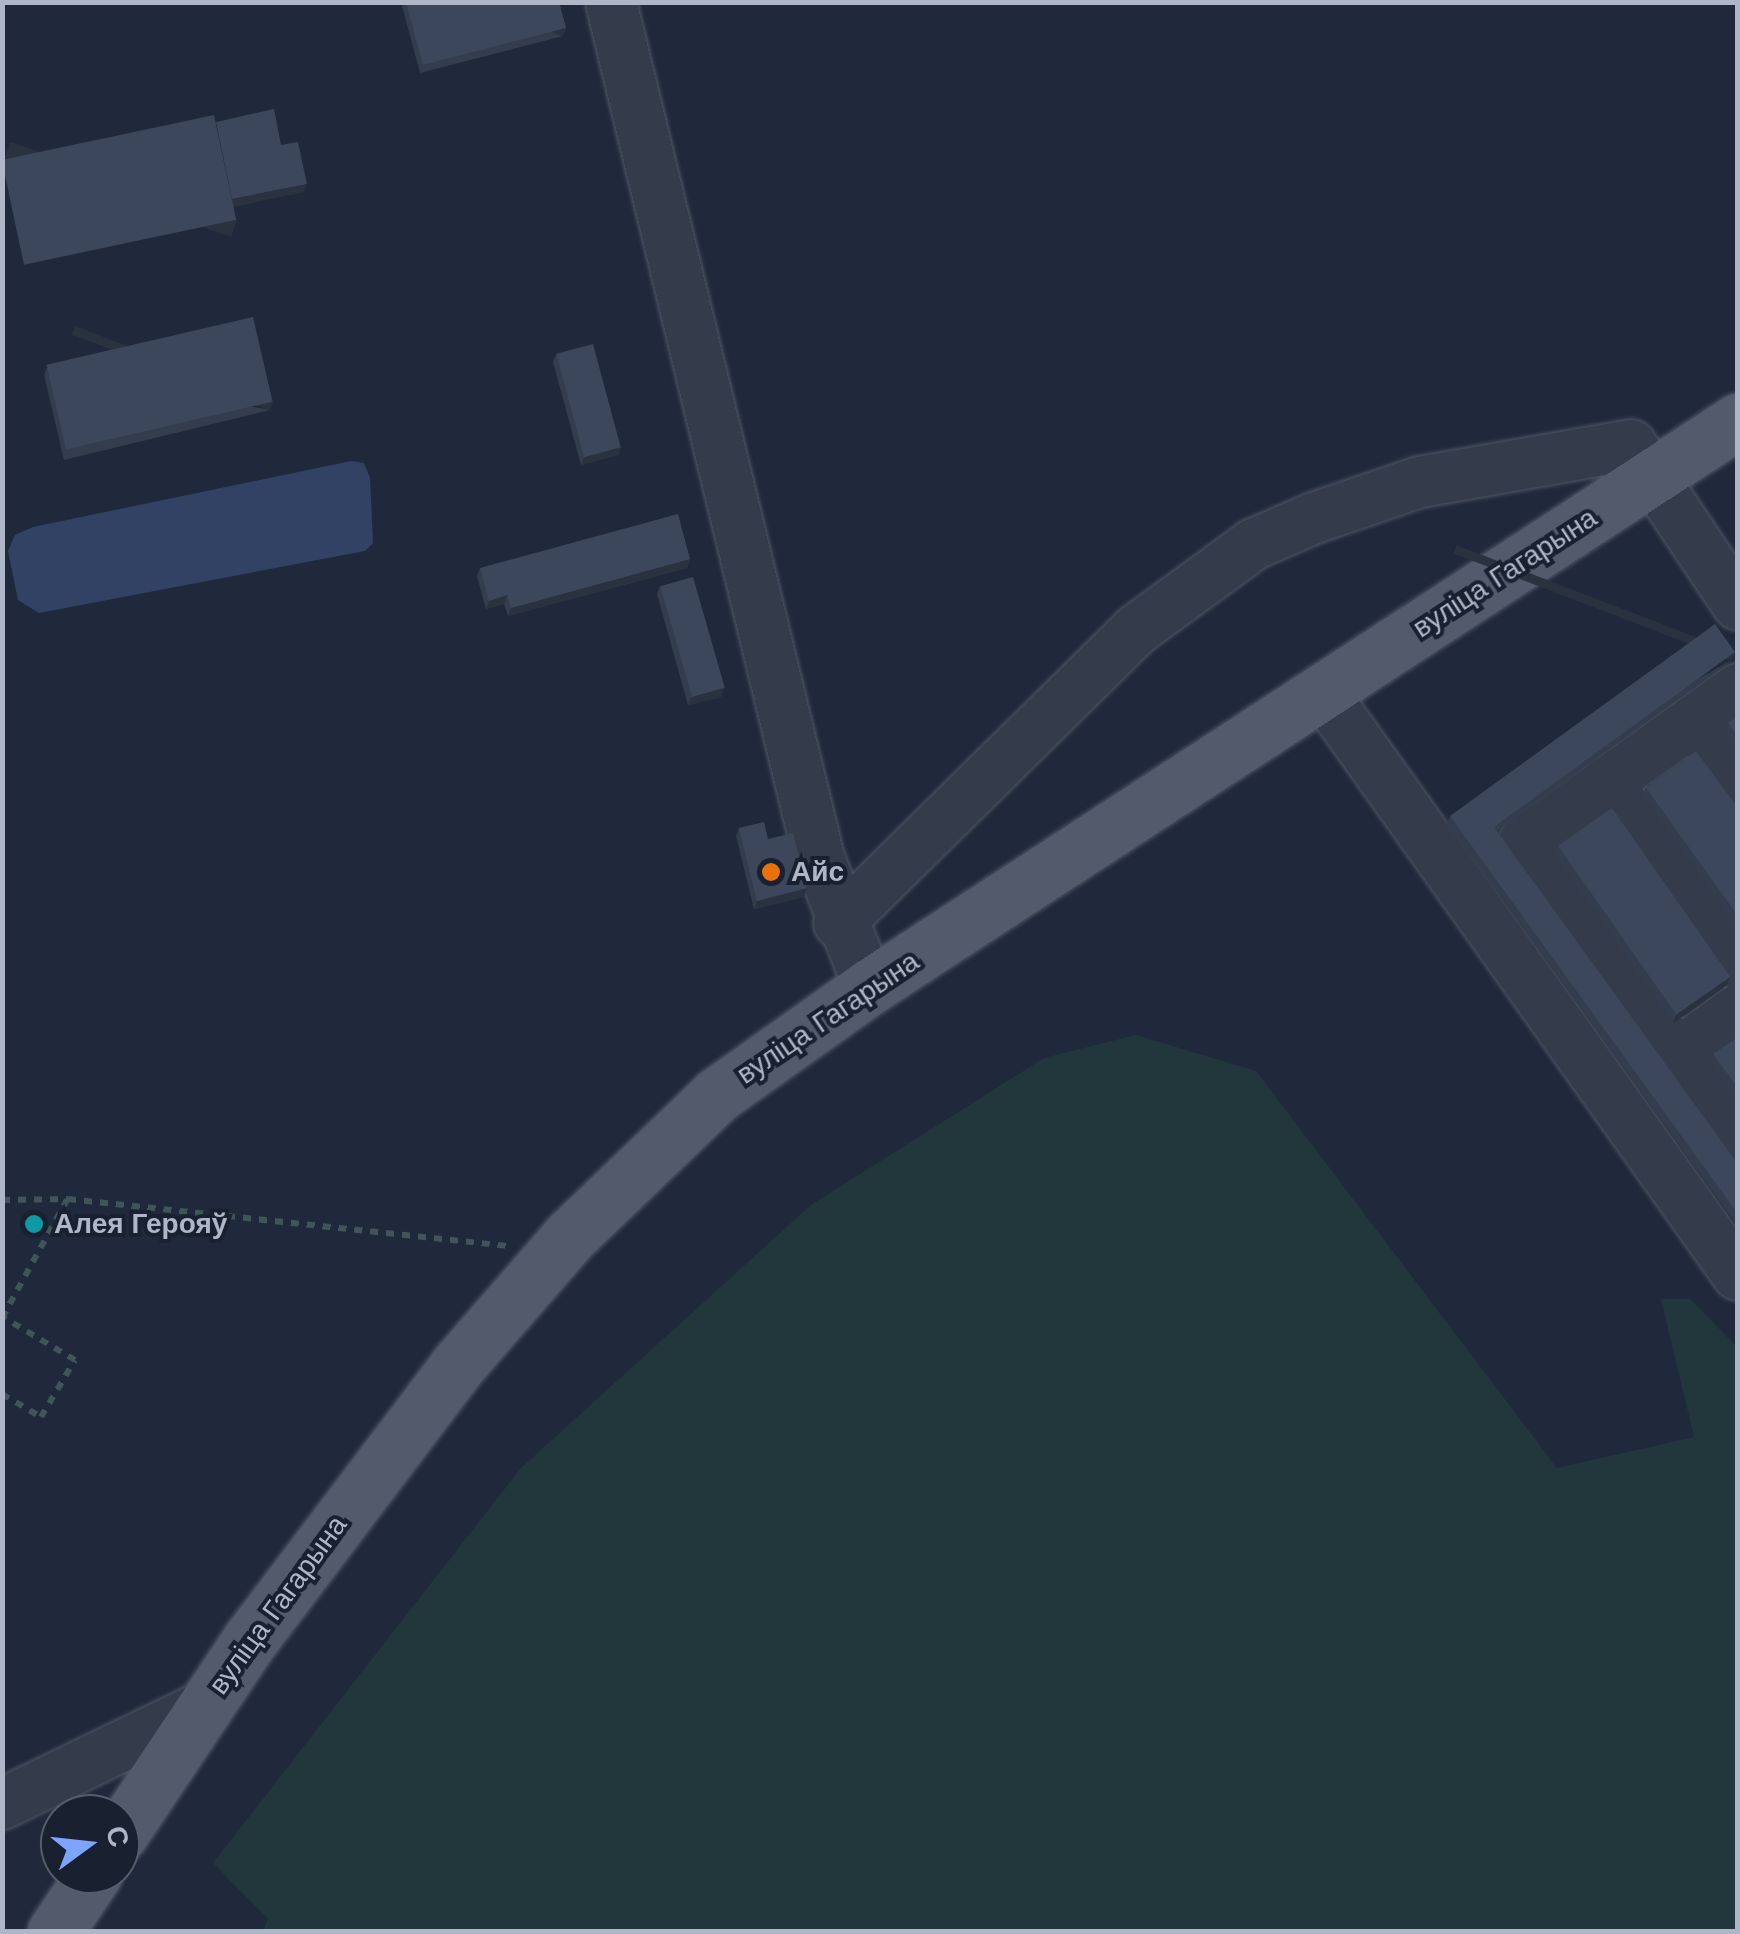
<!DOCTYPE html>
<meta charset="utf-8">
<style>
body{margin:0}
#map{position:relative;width:1740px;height:1934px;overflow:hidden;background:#20293b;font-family:"Work Sans",sans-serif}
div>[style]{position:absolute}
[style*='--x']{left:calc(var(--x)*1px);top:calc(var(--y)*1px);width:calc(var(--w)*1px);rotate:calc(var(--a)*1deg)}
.green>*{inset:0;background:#22373c}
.water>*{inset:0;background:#324264}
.path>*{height:6px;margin-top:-3px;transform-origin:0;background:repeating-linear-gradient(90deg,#405459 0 8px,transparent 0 16px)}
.roads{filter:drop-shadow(0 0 2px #4f5666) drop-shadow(0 0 2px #4f5666)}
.minor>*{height:50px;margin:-25px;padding:0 25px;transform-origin:25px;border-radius:25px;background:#343c4b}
.major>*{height:55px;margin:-27.5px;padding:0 27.5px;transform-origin:27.5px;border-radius:27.5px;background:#525a6b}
.wall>*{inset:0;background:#343d4e}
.shaded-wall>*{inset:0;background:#2a3240;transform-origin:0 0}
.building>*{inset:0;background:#3c475b;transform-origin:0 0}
.dots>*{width:28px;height:28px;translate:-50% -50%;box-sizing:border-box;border:5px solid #192130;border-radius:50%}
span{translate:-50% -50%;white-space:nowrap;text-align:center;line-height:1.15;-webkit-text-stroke:8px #192130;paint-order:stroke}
.street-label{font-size:28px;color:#afb6c7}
.poi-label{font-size:28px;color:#afb6c7;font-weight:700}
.left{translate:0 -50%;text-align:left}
.frame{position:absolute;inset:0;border:5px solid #afb6c7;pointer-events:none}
.north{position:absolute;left:40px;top:1794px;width:100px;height:100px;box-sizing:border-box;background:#192130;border:2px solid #555d6c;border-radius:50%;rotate:75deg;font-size:28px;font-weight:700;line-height:40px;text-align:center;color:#afb6c7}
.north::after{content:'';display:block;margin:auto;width:35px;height:45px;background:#7da4fe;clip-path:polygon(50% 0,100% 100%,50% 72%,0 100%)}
</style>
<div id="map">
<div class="green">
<i style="clip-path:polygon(1136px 1035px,1256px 1071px,1557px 1468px,1694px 1437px,1661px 1299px,1690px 1299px,1737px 1347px,1737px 1931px,263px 1931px,268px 1919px,213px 1863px,521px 1468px,811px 1205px,1044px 1058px)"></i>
</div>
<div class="water">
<i style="clip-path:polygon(351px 461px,364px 463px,370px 478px,373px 543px,365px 551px,39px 613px,18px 600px,8px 551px,15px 535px,33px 527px)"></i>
</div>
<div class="path">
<i style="--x:2;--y:1200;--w:66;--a:-0.9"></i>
<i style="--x:68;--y:1199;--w:441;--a:6.1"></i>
<i style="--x:2;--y:1318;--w:135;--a:-61.2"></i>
<i style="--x:2;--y:1394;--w:45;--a:30.5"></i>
<i style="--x:41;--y:1417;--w:66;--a:-59.2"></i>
<i style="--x:75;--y:1360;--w:84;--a:-149.2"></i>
</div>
<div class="roads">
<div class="minor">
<i style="--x:611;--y:2;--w:881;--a:76.34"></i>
<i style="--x:819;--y:858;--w:138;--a:68.8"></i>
<i style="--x:1738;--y:689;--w:263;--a:144.4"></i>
<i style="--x:1524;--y:842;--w:367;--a:54.3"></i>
<i style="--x:1323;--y:693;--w:715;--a:54.51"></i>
<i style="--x:1693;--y:721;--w:77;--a:54.5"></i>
<i style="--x:1607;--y:782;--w:224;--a:54.3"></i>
<i style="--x:839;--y:923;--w:417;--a:-44.6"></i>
<i style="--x:1136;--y:630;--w:146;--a:-36.1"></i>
<i style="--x:1254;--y:544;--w:65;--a:-23.4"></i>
<i style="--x:1314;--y:518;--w:112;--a:-18.8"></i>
<i style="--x:1420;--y:482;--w:214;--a:-9.9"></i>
<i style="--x:1631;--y:445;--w:192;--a:56.2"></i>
<i style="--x:1676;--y:1055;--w:77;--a:-36"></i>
<i style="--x:2;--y:1804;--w:225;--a:-25.8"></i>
</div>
<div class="major">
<i style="--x:120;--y:1834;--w:234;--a:-56.2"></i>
<i style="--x:250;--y:1640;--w:343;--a:-52.9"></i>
<i style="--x:457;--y:1366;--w:172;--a:-49"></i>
<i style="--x:570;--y:1236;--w:204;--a:-43.8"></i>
<i style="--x:717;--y:1095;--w:186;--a:-35.4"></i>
<i style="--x:869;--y:987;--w:1037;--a:-33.08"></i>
<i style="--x:55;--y:1932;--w:70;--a:-56.1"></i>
</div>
</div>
<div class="wall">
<i style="clip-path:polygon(401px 2px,559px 2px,566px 28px,563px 36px,420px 73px)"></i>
<i style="clip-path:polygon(556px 354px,621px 447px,618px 455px,581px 465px,553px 362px)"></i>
<i style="clip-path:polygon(47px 367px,270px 410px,64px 460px,44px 375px)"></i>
<i style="clip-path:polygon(690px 559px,687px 568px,508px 616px,504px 604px,486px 609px,477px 576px,480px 568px)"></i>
<i style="clip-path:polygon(660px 586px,724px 688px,721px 697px,688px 705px,657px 594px)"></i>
<i style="clip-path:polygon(1732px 660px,1497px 831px,1738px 1164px,1738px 1226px,1447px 824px,1450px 816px)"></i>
<i style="clip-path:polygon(1738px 716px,1738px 750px,1725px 732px,1728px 723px)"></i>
<i style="clip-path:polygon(1646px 788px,1738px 808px,1738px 928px,1643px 796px)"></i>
<i style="clip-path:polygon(739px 828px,768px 839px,807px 888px,804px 897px,754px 909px,736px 836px)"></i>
<i style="clip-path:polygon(1558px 846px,1730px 977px,1727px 985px,1673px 1023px,1555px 855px)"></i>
<i style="clip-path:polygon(1738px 1037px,1738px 1101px,1710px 1063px,1713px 1054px)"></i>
</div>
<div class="shaded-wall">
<i style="left:566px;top:28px;width:9px;height:148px;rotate:111deg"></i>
<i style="clip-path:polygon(307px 184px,304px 192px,225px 209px,228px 200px)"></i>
<i style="left:237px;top:220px;width:18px;height:240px;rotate:109deg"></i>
<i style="left:273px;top:402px;width:9px;height:212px;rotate:111deg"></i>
<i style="clip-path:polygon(621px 447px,618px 455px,581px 465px,584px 457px)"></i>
<i style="clip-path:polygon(690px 559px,687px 568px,508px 616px,511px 608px)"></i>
<i style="clip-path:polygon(507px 595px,504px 604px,486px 609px,489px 601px)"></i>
<i style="left:1735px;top:652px;width:9px;height:298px;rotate:111deg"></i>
<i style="clip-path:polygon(724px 688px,721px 697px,688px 705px,691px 697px)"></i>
<i style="clip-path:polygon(807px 888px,804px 897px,754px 909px,757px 901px)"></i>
<i style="clip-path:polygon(1730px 977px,1727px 985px,1673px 1023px,1676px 1015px)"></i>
</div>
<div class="building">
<i style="clip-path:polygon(406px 2px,559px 2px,566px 28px,423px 65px)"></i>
<i style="clip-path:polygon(274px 109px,281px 145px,298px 142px,307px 184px,232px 199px,216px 122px)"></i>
<i style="left:214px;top:115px;width:107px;height:217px;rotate:78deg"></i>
<i style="left:253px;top:317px;width:87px;height:212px;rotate:77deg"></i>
<i style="left:593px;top:344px;width:107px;height:38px;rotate:75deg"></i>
<i style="clip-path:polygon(678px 514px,690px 559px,511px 608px,507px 595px,489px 601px,480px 568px)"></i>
<i style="left:693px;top:577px;width:115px;height:34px;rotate:74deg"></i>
<i style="clip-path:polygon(1715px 624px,1735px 652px,1494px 827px,1738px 1164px,1738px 1214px,1450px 816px)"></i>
<i style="clip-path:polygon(1738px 716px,1738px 737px,1728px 723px)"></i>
<i style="clip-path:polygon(1696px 751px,1738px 808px,1738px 916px,1646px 788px)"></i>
<i style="left:1612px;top:808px;width:206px;height:66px;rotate:55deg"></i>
<i style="clip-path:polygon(764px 822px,768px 839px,793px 833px,807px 888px,757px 901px,739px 828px)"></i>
<i style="clip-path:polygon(1738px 1037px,1738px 1088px,1713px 1054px)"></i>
</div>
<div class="dots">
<i style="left:771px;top:872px;background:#e8710a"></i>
<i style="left:34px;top:1224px;background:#0f9aa8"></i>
</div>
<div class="street-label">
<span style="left:1505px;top:573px;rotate:-33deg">вуліца Гагарына</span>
<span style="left:828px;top:1018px;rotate:-34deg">вуліца Гагарына</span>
<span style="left:278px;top:1605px;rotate:-54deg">вуліца Гагарына</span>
</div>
<div class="poi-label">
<span class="left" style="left:791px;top:872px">Айс</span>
<span class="left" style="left:54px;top:1224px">Алея Герояў</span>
</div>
<div class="frame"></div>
<div class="north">С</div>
</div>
